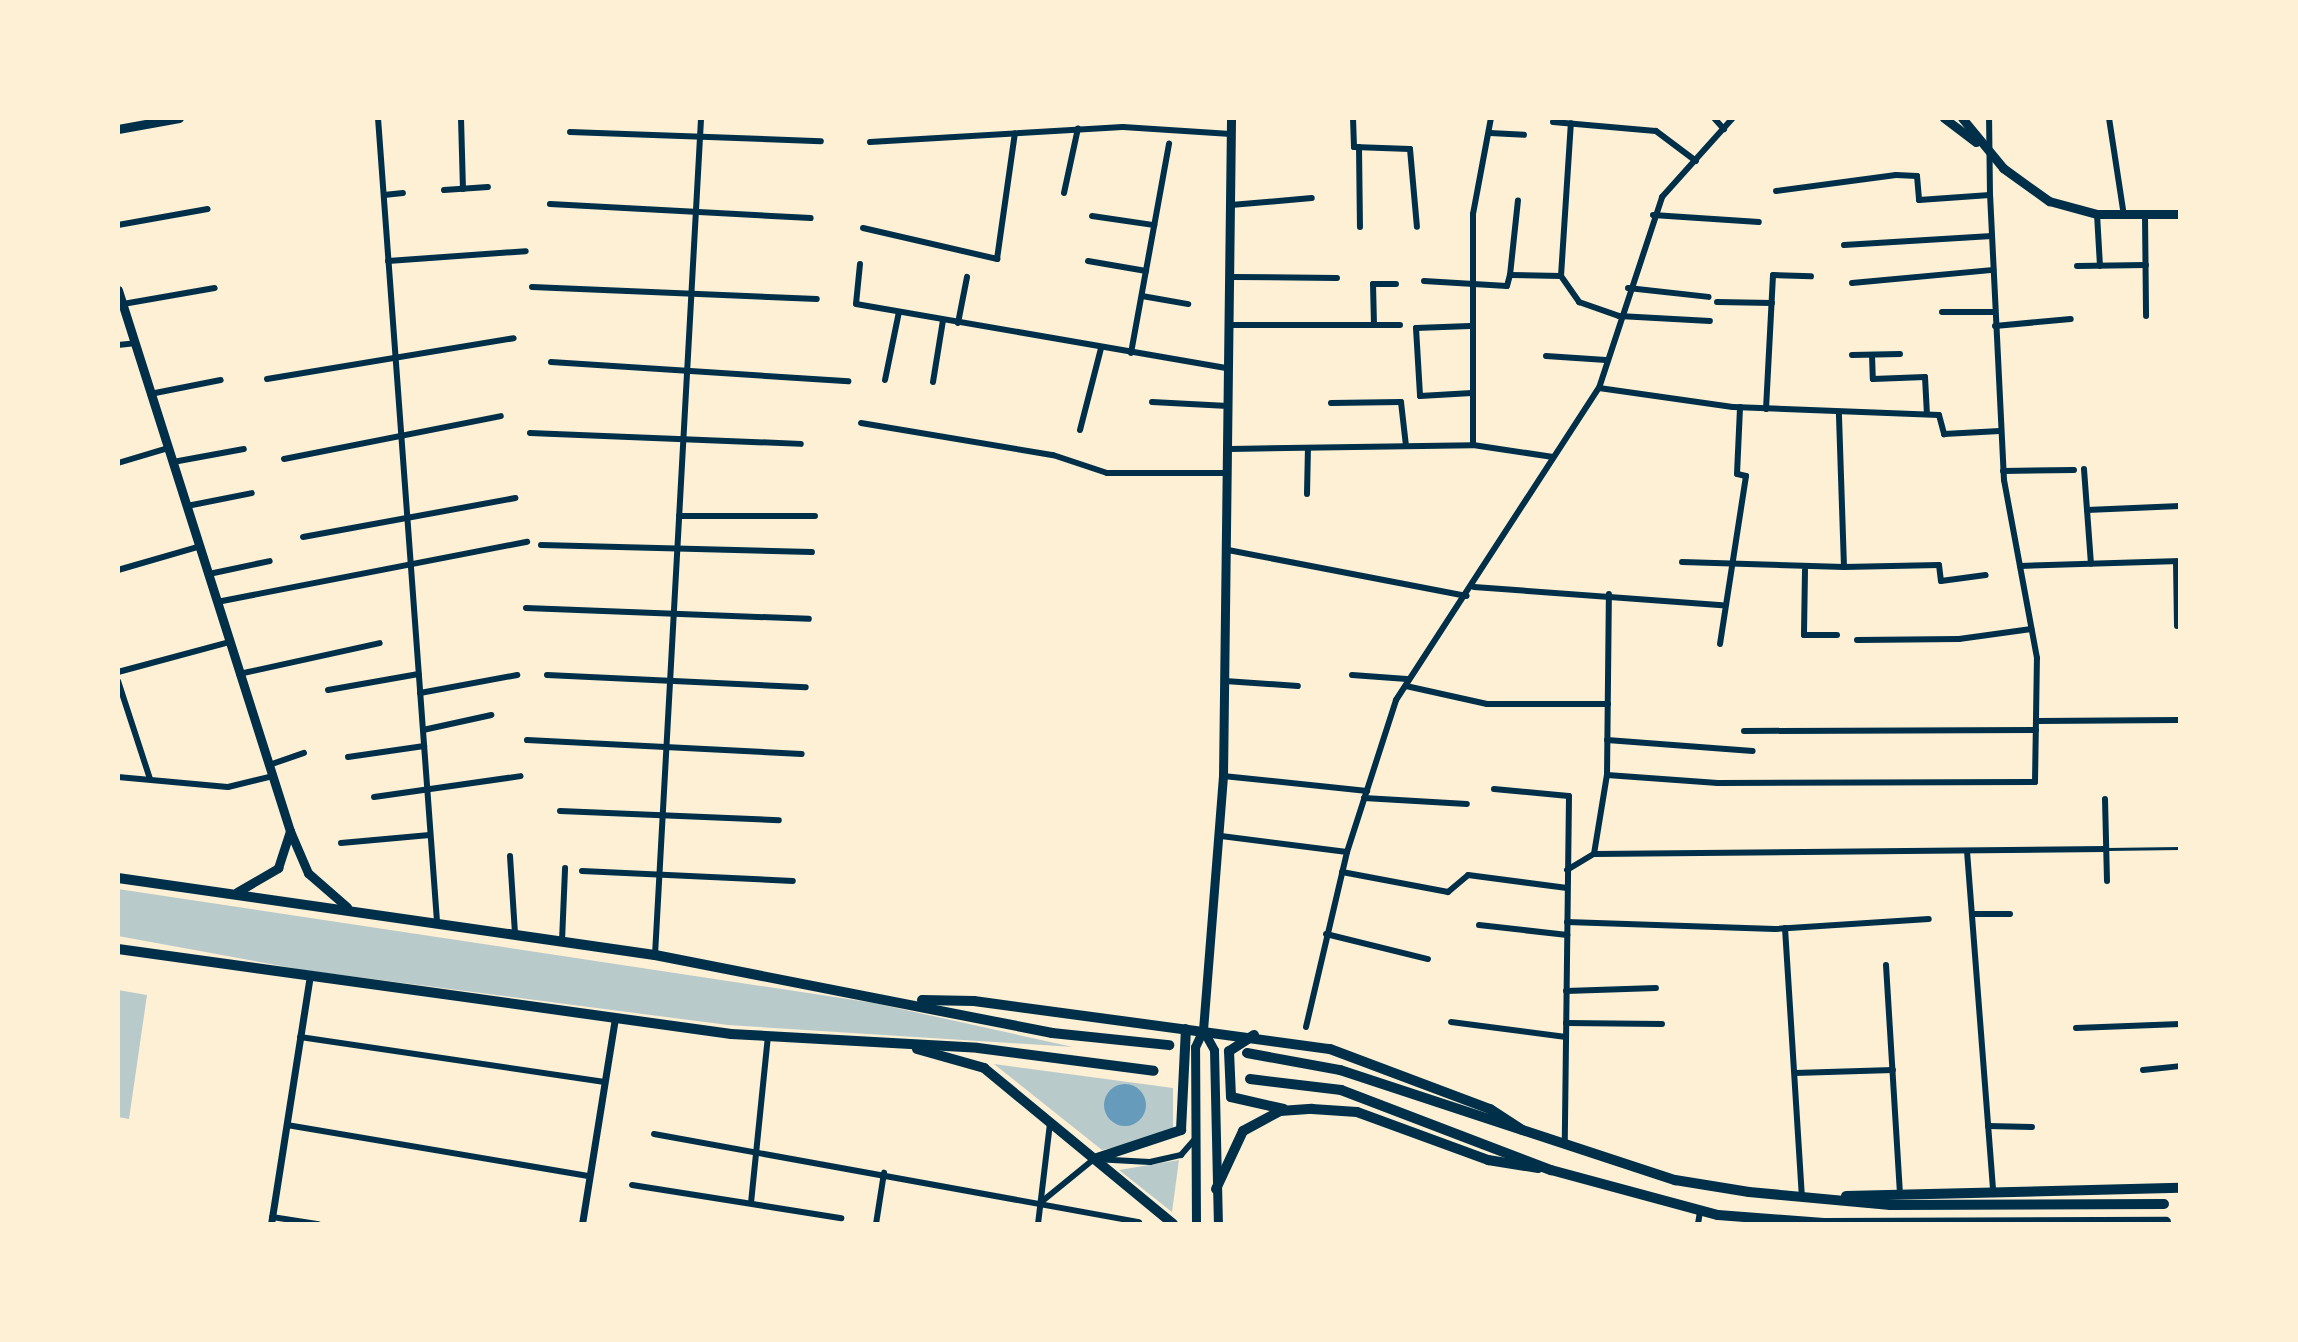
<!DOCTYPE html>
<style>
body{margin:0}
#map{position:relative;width:2298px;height:1342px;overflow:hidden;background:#fdf0d5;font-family:Lato,sans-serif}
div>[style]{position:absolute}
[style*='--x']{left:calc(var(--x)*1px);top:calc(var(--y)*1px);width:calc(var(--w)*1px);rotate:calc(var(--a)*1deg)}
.green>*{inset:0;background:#b9caca}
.water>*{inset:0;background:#669bbc}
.round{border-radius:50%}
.service>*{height:3px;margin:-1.5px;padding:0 1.5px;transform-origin:1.5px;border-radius:1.5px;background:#003049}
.minor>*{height:6px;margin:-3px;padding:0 3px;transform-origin:3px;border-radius:3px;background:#003049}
.tertiary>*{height:7px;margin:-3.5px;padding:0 3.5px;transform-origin:3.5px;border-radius:3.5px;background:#003049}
.primary>*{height:9px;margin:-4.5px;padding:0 4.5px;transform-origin:4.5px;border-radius:4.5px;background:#003049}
.trunk>*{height:10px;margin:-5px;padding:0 5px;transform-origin:5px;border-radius:5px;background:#003049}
span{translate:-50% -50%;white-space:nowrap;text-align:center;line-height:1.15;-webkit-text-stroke:6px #fdf0d5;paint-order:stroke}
.frame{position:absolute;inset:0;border:120px solid #fdf0d5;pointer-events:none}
</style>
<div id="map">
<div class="green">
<i style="clip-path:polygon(118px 889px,874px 1003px,1073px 1047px,728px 1025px,303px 970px,118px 936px)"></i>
<i style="clip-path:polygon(118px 990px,147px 995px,129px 1119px,118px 1117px)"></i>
<i style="clip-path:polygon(994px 1064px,1173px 1088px,1173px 1135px,1102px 1150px)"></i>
<i style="clip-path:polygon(1179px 1160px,1172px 1212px,1119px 1170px)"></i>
</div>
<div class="water">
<i class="round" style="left:1104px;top:1084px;width:42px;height:42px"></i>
</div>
<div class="service">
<i style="--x:2106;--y:849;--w:74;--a:-0.8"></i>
</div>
<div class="minor">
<i style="--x:378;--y:118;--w:805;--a:85.8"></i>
<i style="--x:461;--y:118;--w:71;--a:88.4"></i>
<i style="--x:1353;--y:118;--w:29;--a:88"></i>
<i style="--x:1354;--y:147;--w:56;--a:2"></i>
<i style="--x:1410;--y:149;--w:78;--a:84.9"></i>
<i style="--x:1714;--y:118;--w:15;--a:48"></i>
<i style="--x:2109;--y:118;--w:99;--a:81.3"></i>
<i style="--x:1553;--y:122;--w:103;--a:5"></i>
<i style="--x:1656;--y:131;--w:50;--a:36.9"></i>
<i style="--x:570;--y:132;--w:251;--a:2.1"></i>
<i style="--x:1490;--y:133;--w:34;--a:3"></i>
<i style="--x:870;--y:142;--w:253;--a:-3.4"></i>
<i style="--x:1123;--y:127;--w:108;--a:3.7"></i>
<i style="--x:1359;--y:147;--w:80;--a:89.3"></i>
<i style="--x:444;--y:190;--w:44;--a:-3.9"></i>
<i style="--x:1776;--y:191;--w:121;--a:-7.6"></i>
<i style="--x:1896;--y:175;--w:21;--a:3"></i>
<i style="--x:1917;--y:176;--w:24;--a:85"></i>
<i style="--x:1919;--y:200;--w:71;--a:-4"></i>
<i style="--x:1990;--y:195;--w:77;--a:-90.7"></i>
<i style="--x:1064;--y:193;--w:66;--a:-77.8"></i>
<i style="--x:384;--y:195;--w:19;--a:-6"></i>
<i style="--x:550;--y:204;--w:261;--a:3.1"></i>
<i style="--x:1231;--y:205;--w:81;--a:-4.9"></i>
<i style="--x:2097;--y:214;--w:52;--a:86.7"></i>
<i style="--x:1653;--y:215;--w:106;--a:3.8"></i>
<i style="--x:2145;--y:215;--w:101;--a:89.4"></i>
<i style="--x:1092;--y:216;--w:63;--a:8.3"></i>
<i style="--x:118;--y:225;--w:91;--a:-10.1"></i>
<i style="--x:863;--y:228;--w:138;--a:13"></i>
<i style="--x:997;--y:259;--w:127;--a:-81.9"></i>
<i style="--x:1844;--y:245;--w:148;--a:-3.5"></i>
<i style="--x:388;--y:261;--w:138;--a:-4.1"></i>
<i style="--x:1088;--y:261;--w:59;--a:9.8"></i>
<i style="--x:860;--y:264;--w:40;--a:95.7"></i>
<i style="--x:856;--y:304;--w:377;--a:9.8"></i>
<i style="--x:2077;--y:266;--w:69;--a:-0.8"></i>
<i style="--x:1510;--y:275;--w:75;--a:-83.9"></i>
<i style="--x:1561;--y:276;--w:153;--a:-86.3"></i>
<i style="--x:1232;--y:277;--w:105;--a:0.5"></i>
<i style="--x:1424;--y:281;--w:83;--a:3.4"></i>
<i style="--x:1507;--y:286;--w:11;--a:-75"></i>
<i style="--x:1510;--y:275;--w:51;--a:1.1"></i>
<i style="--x:1561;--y:276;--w:32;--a:55"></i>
<i style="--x:1579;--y:302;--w:42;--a:19.3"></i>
<i style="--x:1619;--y:316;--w:91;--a:3.1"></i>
<i style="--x:1852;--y:283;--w:142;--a:-5.3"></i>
<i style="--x:532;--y:287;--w:285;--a:2.4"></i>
<i style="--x:1628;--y:288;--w:81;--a:6.3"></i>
<i style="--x:1142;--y:296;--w:47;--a:9.9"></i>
<i style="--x:1717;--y:302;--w:55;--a:1"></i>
<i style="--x:123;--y:304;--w:93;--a:-9.9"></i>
<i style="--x:1942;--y:312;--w:53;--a:0"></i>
<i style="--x:958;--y:323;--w:47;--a:-78.9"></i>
<i style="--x:1233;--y:325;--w:167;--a:0"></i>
<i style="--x:1374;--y:325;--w:41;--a:-91.4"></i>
<i style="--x:1373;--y:284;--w:23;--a:0"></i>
<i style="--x:1470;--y:326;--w:54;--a:177.9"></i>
<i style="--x:1416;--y:328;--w:68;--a:86.6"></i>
<i style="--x:1420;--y:396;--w:52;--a:-3.3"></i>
<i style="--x:1995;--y:326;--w:76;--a:-5.3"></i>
<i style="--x:118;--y:345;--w:18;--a:-6"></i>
<i style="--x:1131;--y:353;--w:213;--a:-79.7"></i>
<i style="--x:1852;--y:355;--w:48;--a:-1.2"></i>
<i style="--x:1872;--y:355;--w:24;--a:88"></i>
<i style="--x:1873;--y:379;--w:52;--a:-2.2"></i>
<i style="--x:1925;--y:377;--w:37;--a:87"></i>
<i style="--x:1546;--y:356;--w:60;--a:3.8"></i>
<i style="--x:551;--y:362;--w:298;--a:3.7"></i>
<i style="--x:267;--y:379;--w:250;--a:-9.4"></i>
<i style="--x:885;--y:380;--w:69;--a:-78.4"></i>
<i style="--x:933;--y:382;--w:63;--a:-80.8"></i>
<i style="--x:1599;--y:388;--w:135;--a:8.1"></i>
<i style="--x:1733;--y:407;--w:206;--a:2.2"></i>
<i style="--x:1939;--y:415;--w:20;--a:75"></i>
<i style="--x:1944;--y:434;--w:56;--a:-3.1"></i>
<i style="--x:150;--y:394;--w:72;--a:-11.2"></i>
<i style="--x:1152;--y:402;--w:76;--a:3"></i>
<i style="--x:1331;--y:403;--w:70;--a:-0.8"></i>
<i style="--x:1401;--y:402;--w:44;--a:83.5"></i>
<i style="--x:1766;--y:409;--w:134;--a:-87"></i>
<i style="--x:1773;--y:275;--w:38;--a:2"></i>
<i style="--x:861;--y:423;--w:195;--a:9.5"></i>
<i style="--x:1053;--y:455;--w:57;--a:18.4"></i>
<i style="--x:1107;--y:473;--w:120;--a:0"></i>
<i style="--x:1080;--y:430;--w:85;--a:-75.6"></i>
<i style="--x:530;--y:433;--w:271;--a:2.3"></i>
<i style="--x:1473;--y:445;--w:231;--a:-90"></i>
<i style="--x:1473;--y:214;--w:98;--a:-79.4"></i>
<i style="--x:1230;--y:449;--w:243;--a:-0.9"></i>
<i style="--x:1473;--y:445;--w:81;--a:8.5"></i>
<i style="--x:284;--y:459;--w:221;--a:-11.2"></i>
<i style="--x:173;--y:462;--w:72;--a:-10.4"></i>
<i style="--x:118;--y:463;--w:52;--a:-16.7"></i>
<i style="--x:2084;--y:469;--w:95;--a:85.8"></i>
<i style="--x:2003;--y:471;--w:71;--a:-0.8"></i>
<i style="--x:1307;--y:494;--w:46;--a:-88.8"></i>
<i style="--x:187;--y:506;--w:66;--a:-11.3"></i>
<i style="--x:2087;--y:510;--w:93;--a:-2.5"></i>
<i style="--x:679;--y:516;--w:136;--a:0"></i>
<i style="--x:303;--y:537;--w:216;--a:-10.4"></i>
<i style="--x:541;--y:545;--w:271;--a:1.5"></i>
<i style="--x:1228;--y:550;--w:243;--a:10.9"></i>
<i style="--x:1682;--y:562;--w:162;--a:1.8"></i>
<i style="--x:1844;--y:567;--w:153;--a:-91.9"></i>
<i style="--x:2176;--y:562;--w:64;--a:89.1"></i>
<i style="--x:2020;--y:566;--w:160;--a:-1.8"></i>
<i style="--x:1844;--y:567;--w:95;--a:-1.2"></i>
<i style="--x:1939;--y:565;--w:16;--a:83"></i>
<i style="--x:1941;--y:581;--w:45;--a:-7.6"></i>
<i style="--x:118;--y:570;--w:86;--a:-16.1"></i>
<i style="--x:1805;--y:570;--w:65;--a:90.9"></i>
<i style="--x:1804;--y:635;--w:33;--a:0"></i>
<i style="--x:209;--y:574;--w:62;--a:-12"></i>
<i style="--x:1474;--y:587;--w:249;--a:4.2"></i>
<i style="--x:217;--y:602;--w:316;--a:-11"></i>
<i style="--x:526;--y:608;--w:283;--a:2.2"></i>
<i style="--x:1857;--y:640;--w:102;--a:-0.6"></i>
<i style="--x:1959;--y:639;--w:73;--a:-7.9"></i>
<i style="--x:1720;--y:644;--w:170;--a:-81.2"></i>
<i style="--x:1746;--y:476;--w:9;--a:-167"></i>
<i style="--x:1737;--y:474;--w:67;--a:-87.4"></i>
<i style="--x:118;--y:672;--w:116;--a:-15"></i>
<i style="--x:239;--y:674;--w:144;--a:-12.4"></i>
<i style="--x:547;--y:675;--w:259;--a:2.7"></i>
<i style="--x:1352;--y:675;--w:55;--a:4.2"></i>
<i style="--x:118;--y:681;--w:103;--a:71.9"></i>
<i style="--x:1225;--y:681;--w:73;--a:3.9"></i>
<i style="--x:1406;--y:686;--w:83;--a:12.5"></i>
<i style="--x:1487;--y:704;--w:121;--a:0"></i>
<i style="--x:328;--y:690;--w:92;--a:-10"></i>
<i style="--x:420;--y:693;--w:99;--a:-10.5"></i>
<i style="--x:2037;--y:721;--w:143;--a:-0.4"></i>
<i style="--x:423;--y:730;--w:70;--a:-12.4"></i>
<i style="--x:1744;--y:731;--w:292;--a:-0.2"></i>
<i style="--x:527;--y:740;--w:275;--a:2.9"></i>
<i style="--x:1607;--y:740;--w:146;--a:4.3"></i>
<i style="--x:348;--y:757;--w:77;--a:-8.2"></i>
<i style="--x:269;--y:765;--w:37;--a:-19"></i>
<i style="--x:1607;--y:775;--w:111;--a:4.1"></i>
<i style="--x:1718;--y:783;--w:317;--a:-0.2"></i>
<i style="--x:2035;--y:782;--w:124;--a:-89.1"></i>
<i style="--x:2037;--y:658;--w:181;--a:-100.5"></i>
<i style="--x:2004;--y:480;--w:285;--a:-92.8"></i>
<i style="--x:1223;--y:776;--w:145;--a:5.9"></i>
<i style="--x:118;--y:777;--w:110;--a:5.2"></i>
<i style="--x:228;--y:787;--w:46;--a:-13.7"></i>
<i style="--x:1494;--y:789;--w:75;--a:5.3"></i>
<i style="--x:1569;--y:796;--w:347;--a:90.7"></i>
<i style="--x:374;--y:797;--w:148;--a:-8.1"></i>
<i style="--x:1364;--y:798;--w:103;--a:3.3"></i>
<i style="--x:2105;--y:799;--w:82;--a:88.6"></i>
<i style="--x:560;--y:811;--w:219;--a:2.4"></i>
<i style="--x:1221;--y:836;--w:127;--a:7.2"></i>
<i style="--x:341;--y:843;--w:89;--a:-5.1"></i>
<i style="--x:1967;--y:851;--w:340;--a:85.6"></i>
<i style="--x:1594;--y:854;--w:80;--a:-80.7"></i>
<i style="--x:1607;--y:775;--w:181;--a:-89.4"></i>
<i style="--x:510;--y:856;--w:77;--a:86.3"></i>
<i style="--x:1567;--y:870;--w:31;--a:-31"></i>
<i style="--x:1594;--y:854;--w:512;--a:-0.56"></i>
<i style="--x:582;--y:871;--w:211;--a:2.7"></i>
<i style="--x:1342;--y:872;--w:108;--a:10.7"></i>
<i style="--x:1448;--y:892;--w:26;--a:-40"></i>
<i style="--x:1468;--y:875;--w:100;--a:7.5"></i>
<i style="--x:1975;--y:914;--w:35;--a:0"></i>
<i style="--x:1567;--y:922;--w:208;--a:1.9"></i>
<i style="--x:1775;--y:929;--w:154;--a:-3.7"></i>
<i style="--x:1479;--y:925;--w:89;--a:6.5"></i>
<i style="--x:1785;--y:928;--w:270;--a:86.4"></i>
<i style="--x:1326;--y:934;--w:105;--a:13.8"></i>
<i style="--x:562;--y:941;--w:73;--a:-87.6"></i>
<i style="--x:655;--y:955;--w:838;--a:-86.85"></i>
<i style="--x:1886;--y:965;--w:227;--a:86.5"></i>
<i style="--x:1566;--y:991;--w:90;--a:-1.9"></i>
<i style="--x:1451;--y:1022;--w:116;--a:7.4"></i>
<i style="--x:1566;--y:1023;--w:96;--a:0.6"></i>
<i style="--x:1306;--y:1027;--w:180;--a:-76.8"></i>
<i style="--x:1347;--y:852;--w:160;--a:-72.1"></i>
<i style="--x:1396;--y:700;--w:372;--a:-57"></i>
<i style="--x:1599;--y:388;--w:201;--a:-71.7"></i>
<i style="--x:1662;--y:197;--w:106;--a:-48.1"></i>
<i style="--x:2076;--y:1028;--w:104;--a:-2.2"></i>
<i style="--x:300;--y:1037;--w:308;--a:8.4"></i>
<i style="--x:2143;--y:1070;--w:37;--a:-6"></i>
<i style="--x:1795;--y:1073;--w:98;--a:-1.8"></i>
<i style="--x:287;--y:1125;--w:307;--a:9.6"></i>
<i style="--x:1988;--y:1126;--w:44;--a:1.3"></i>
<i style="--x:654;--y:1134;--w:493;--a:10.3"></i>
<i style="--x:632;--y:1185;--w:212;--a:9"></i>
<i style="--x:751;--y:1203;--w:168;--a:-84.2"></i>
<i style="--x:1040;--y:1203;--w:70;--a:-39.2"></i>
<i style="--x:1094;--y:1159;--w:56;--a:3.1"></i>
<i style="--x:1150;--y:1162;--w:32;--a:-13"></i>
<i style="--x:1181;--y:1155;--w:21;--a:-49"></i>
<i style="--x:272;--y:1217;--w:47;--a:8.7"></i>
<i style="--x:876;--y:1224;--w:52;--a:-81.1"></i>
<i style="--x:1038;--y:1224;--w:102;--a:-83.2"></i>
<i style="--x:1698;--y:1224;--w:13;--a:-81"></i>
</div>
<div class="tertiary">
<i style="--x:271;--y:1224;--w:246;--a:-81.1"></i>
<i style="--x:582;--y:1224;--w:208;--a:-80.9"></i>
</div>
<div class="primary">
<i style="--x:1944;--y:118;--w:40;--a:37"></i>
<i style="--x:1962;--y:118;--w:65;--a:50.6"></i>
<i style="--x:2003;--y:168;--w:57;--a:35.7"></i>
<i style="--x:2049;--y:201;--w:50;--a:15.2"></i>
<i style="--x:2097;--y:214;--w:83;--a:0"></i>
<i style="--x:118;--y:129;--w:62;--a:-10.2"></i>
<i style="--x:118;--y:290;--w:568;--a:72.36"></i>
<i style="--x:290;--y:831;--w:46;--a:66.8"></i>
<i style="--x:308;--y:873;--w:52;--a:41.1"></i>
<i style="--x:237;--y:892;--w:48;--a:-30.3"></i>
<i style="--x:278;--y:868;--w:39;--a:-72"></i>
<i style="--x:1203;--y:1030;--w:23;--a:61"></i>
<i style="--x:1214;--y:1050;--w:174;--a:88.7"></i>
<i style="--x:1196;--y:1224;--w:177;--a:-90.3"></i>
<i style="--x:1195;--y:1047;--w:19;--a:-65"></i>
<i style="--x:1203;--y:1030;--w:255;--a:-85.5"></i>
<i style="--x:1223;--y:776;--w:658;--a:-89.3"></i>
</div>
<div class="trunk">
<i style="--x:118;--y:878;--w:542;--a:8.16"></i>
<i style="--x:655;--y:955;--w:405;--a:11.1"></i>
<i style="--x:1052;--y:1033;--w:118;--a:5.9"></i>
<i style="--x:118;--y:949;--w:619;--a:7.89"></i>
<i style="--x:731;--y:1034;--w:247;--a:3.2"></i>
<i style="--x:978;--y:1048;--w:177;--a:7.4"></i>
<i style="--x:922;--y:1000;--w:52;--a:1.1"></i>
<i style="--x:974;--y:1001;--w:359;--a:7.7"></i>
<i style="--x:1330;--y:1049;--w:171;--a:20.6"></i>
<i style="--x:1490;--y:1109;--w:38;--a:33"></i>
<i style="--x:1254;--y:1035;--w:30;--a:147"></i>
<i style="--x:1229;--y:1051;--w:46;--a:87.5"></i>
<i style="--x:1231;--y:1097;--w:54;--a:12.8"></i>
<i style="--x:917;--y:1049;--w:70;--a:15.8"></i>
<i style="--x:984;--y:1068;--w:245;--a:39.5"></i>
<i style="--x:1247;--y:1053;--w:95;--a:10.4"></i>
<i style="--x:1340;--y:1070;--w:353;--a:18.2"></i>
<i style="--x:1675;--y:1180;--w:75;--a:9.2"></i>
<i style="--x:1749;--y:1192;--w:142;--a:5.3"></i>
<i style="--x:1890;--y:1205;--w:274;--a:-0.2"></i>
<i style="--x:1250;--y:1079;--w:92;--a:6.9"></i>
<i style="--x:1341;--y:1090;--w:225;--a:20.9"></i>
<i style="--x:1551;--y:1170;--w:173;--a:15.1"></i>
<i style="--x:1718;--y:1215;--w:106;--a:4.3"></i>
<i style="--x:1824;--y:1223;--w:342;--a:-0.2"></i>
<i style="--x:1094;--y:1159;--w:92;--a:-18.4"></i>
<i style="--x:1181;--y:1130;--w:101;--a:-87.2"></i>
<i style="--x:1216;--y:1189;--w:64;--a:-65"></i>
<i style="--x:1243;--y:1131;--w:42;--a:-28.4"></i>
<i style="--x:1280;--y:1111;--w:32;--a:-4"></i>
<i style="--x:1312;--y:1109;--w:45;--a:3.8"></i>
<i style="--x:1357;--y:1112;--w:140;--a:20.1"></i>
<i style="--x:1488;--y:1160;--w:51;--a:9.1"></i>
<i style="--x:1846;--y:1196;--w:334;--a:-1.4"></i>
</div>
<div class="frame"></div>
</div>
